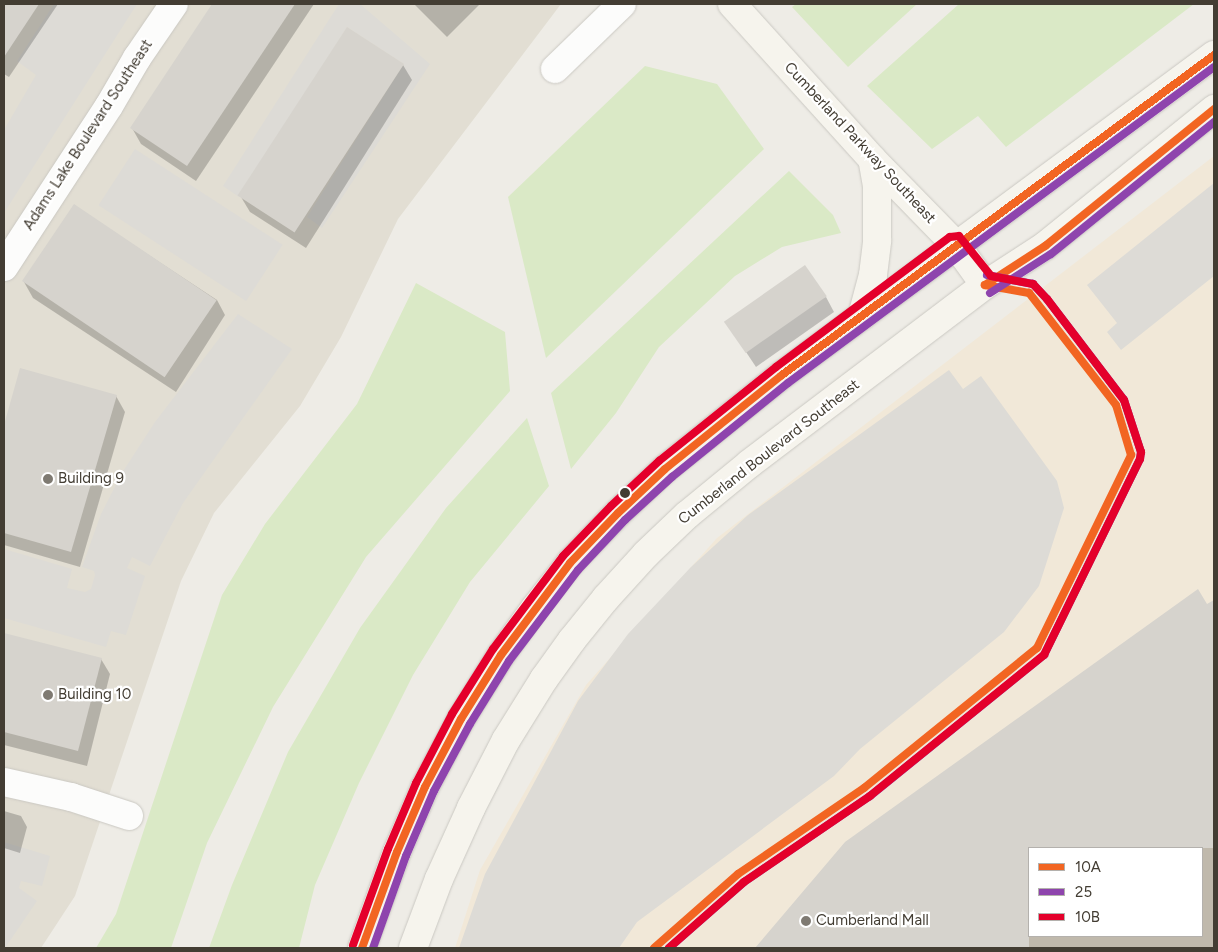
<!DOCTYPE html>
<style>
body{margin:0}
#map{position:relative;width:1218px;height:952px;overflow:hidden;background:#eeece6;font-family:Figtree,sans-serif}
div>[style]{position:absolute}
[style*='--x']{left:calc(var(--x)*1px);top:calc(var(--y)*1px);width:calc(var(--w)*1px);rotate:calc(var(--a)*1deg)}
.residential>*{inset:0;background:#e2ded3}
.commercial>*{inset:0;background:#f1e8d8}
.green>*{inset:0;background:#dae9c6}
.parking>*{inset:0;background:#dddbd6;transform-origin:0 0}
.shadow>*{inset:0;background:#0003}
.building>*{inset:0;background:#d6d3cd;transform-origin:0 0}
.roads{filter:drop-shadow(0 0 1px #cac8c2) drop-shadow(0 0 1px #cac8c2)}
.minor>*{height:28px;margin:-14px;padding:0 14px;transform-origin:14px;border-radius:14px;background:#fcfcfb}
.secondary>*{height:28px;margin:-14px;padding:0 14px;transform-origin:14px;border-radius:14px;background:#f6f4ed}
.bus-1>*{height:8px;margin:-4px;padding:0 4px;transform-origin:4px;border-radius:4px;background:#f26522}
.bus-2>*{height:8px;margin:-4px;padding:0 4px;transform-origin:4px;border-radius:4px;background:#8e44ad}
.bus-3>*{height:8px;margin:-4px;padding:0 4px;transform-origin:4px;border-radius:4px;background:#e4002b}
.dots>*{width:14px;height:14px;translate:-50% -50%;box-sizing:border-box;border:2px solid #fff;border-radius:50%}
span{translate:-50% -50%;white-space:nowrap;text-align:center;line-height:1.15;-webkit-text-stroke:4.5px #fff;paint-order:stroke}
.street-label{font-size:15px;color:#433d33}
.poi-label{font-size:15px;color:#433d33}
.left{translate:0 -50%;text-align:left}
.frame{position:absolute;inset:0;border:5px solid #433d33;pointer-events:none}
.legend{position:absolute;left:1028px;top:847px;width:175px;height:90px;box-sizing:border-box;background:#fff;border:1px solid #b4b1ad;margin:0;padding:6px 9px;list-style:none;font-size:15px;color:#433d33}
.legend li{display:flex;align-items:center;gap:10px;height:25px}
.legend b{width:25px;border:1px solid #b4b1ad}
</style>
<div id="map">
<div class="residential">
<i style="clip-path:polygon(4px 4px,561px 4px,398px 219px,341px 337px,300px 406px,214px 513px,181px 581px,75px 896px,41px 948px,4px 948px)"></i>
</div>
<div class="commercial">
<i style="clip-path:polygon(evenodd,1214px 156px,1214px 948px,455px 948px,480px 870px,586px 685px,717px 538px,1214px 156px,1029px 848px,1202px 848px,1202px 936px,1029px 936px,1029px 848px)"></i>
</div>
<div class="green">
<i style="clip-path:polygon(796px 4px,917px 4px,848px 67px,792px 7px)"></i>
<i style="clip-path:polygon(959px 4px,1194px 4px,1006px 147px,978px 116px,932px 149px,867px 86px)"></i>
<i style="clip-path:polygon(645px 66px,717px 84px,764px 149px,546px 358px,508px 197px)"></i>
<i style="clip-path:polygon(789px 171px,833px 215px,841px 233px,782px 247px,735px 276px,659px 347px,616px 413px,571px 469px,551px 393px)"></i>
<i style="clip-path:polygon(416px 283px,505px 332px,510px 391px,366px 557px,273px 707px,207px 843px,171px 948px,96px 948px,116px 914px,222px 595px,265px 524px,357px 404px)"></i>
<i style="clip-path:polygon(527px 418px,549px 486px,470px 582px,413px 675px,359px 783px,315px 885px,299px 948px,209px 948px,232px 885px,288px 752px,360px 628px,446px 508px)"></i>
</div>
<div class="parking">
<i style="clip-path:polygon(54px 4px,137px 4px,4px 213px,4px 130px,36px 75px,17px 61px)"></i>
<i style="clip-path:polygon(339px 4px,360px 4px,430px 64px,322px 228px,307px 217px,404px 64px,347px 27px,239px 197px,223px 186px)"></i>
<i style="left:135px;top:149px;width:176px;height:67px;rotate:33deg"></i>
<i style="clip-path:polygon(1214px 183px,1214px 276px,1121px 350px,1107px 332px,1117px 323px,1087px 285px)"></i>
<i style="clip-path:polygon(238px 314px,292px 349px,183px 503px,150px 566px,132px 557px,127px 568px,145px 576px,126px 635px,111px 631px,106px 647px,4px 618px,4px 549px,72px 569px,67px 588px,85px 592px,91px 589px,95px 575px,94px 571px,82px 567px,101px 514px,122px 473px,155px 422px)"></i>
<i style="clip-path:polygon(949px 370px,963px 389px,981px 376px,1057px 481px,1064px 508px,1039px 586px,1004px 632px,860px 749px,834px 776px,637px 922px,619px 948px,459px 948px,485px 874px,578px 701px,628px 634px,691px 567px,748px 515px)"></i>
<i style="clip-path:polygon(4px 842px,50px 856px,42px 886px,21px 881px,19px 888px,37px 901px,5px 948px)"></i>
</div>
<div class="shadow">
<i style="clip-path:polygon(4px 4px,58px 4px,9px 77px,4px 74px)"></i>
<i style="clip-path:polygon(214px 4px,314px 4px,196px 181px,141px 144px,132px 128px)"></i>
<i style="clip-path:polygon(414px 4px,480px 4px,447px 37px)"></i>
<i style="clip-path:polygon(403px 65px,412px 80px,306px 248px,250px 212px,241px 197px)"></i>
<i style="clip-path:polygon(74px 206px,217px 300px,225px 315px,176px 392px,33px 298px,24px 282px)"></i>
<i style="clip-path:polygon(826px 297px,834px 312px,756px 367px,726px 322px)"></i>
<i style="clip-path:polygon(21px 369px,116px 396px,125px 412px,80px 567px,4px 545px,4px 429px)"></i>
<i style="clip-path:polygon(evenodd,1214px 601px,1214px 948px,756px 948px,846px 842px,1214px 601px,1029px 848px,1202px 848px,1202px 936px,1029px 936px,1029px 848px)"></i>
<i style="clip-path:polygon(4px 634px,101px 659px,110px 674px,87px 766px,4px 745px)"></i>
<i style="clip-path:polygon(4px 811px,21px 816px,27px 827px,20px 853px,4px 848px)"></i>
</div>
<div class="building">
<i style="clip-path:polygon(4px 4px,39px 4px,4px 57px)"></i>
<i style="clip-path:polygon(212px 4px,295px 4px,187px 166px,130px 128px)"></i>
<i style="left:347px;top:27px;width:68px;height:201px;rotate:33deg"></i>
<i style="left:74px;top:204px;width:172px;height:93px;rotate:34deg"></i>
<i style="left:805px;top:265px;width:38px;height:99px;rotate:55deg"></i>
<i style="clip-path:polygon(20px 368px,117px 395px,71px 552px,4px 533px,4px 425px)"></i>
<i style="clip-path:polygon(1198px 589px,1207px 604px,1214px 600px,1214px 848px,1029px 848px,1029px 948px,755px 948px,845px 842px)"></i>
<i style="clip-path:polygon(4px 633px,102px 658px,78px 751px,4px 732px)"></i>
</div>
<div class="roads">
<div class="minor">
<i style="--x:555;--y:69;--w:93;--a:-44.1"></i>
<i style="--x:4;--y:267;--w:192;--a:-56.9"></i>
<i style="--x:109;--y:106;--w:56;--a:-59.7"></i>
<i style="--x:137;--y:58;--w:65;--a:-55.6"></i>
<i style="--x:4;--y:782;--w:69;--a:12.6"></i>
<i style="--x:71;--y:797;--w:61;--a:18.1"></i>
</div>
<div class="secondary">
<i style="--x:732;--y:4;--w:209;--a:47.9"></i>
<i style="--x:872;--y:159;--w:120;--a:45.7"></i>
<i style="--x:956;--y:245;--w:49;--a:54.1"></i>
<i style="--x:862;--y:316;--w:42;--a:-75"></i>
<i style="--x:873;--y:275;--w:35;--a:-83"></i>
<i style="--x:877;--y:240;--w:54;--a:-90"></i>
<i style="--x:877;--y:186;--w:27;--a:-100"></i>
<i style="--x:362;--y:948;--w:102;--a:-70"></i>
<i style="--x:397;--y:852;--w:71;--a:-66.7"></i>
<i style="--x:425;--y:787;--w:77;--a:-62.1"></i>
<i style="--x:461;--y:719;--w:75;--a:-58"></i>
<i style="--x:501;--y:655;--w:58;--a:-54.1"></i>
<i style="--x:535;--y:608;--w:57;--a:-52.1"></i>
<i style="--x:570;--y:563;--w:69;--a:-46.2"></i>
<i style="--x:618;--y:513;--w:64;--a:-43.1"></i>
<i style="--x:665;--y:469;--w:150;--a:-38.8"></i>
<i style="--x:782;--y:375;--w:538;--a:-36.53"></i>
<i style="--x:413;--y:948;--w:74;--a:-69.4"></i>
<i style="--x:439;--y:879;--w:78;--a:-65.7"></i>
<i style="--x:471;--y:808;--w:76;--a:-62.8"></i>
<i style="--x:506;--y:740;--w:72;--a:-58.1"></i>
<i style="--x:544;--y:679;--w:48;--a:-54.3"></i>
<i style="--x:572;--y:640;--w:54;--a:-51"></i>
<i style="--x:606;--y:598;--w:59;--a:-47.7"></i>
<i style="--x:646;--y:554;--w:57;--a:-43.6"></i>
<i style="--x:687;--y:515;--w:80;--a:-39.4"></i>
<i style="--x:749;--y:464;--w:296;--a:-37.2"></i>
<i style="--x:985;--y:285;--w:72;--a:-33"></i>
<i style="--x:1045;--y:246;--w:218;--a:-39"></i>
</div>
</div>
<div class="bus-1">
<i style="--x:985;--y:285;--w:72;--a:-33"></i>
<i style="--x:1045;--y:246;--w:218;--a:-39"></i>
<i style="--x:362;--y:948;--w:102;--a:-70"></i>
<i style="--x:397;--y:852;--w:71;--a:-66.7"></i>
<i style="--x:425;--y:787;--w:77;--a:-62.1"></i>
<i style="--x:461;--y:719;--w:75;--a:-58"></i>
<i style="--x:501;--y:655;--w:115;--a:-53.1"></i>
<i style="--x:570;--y:563;--w:69;--a:-46.2"></i>
<i style="--x:618;--y:513;--w:64;--a:-43.1"></i>
<i style="--x:665;--y:469;--w:150;--a:-38.8"></i>
<i style="--x:782;--y:375;--w:538;--a:-36.53"></i>
<i style="--x:654;--y:948;--w:112;--a:-41.4"></i>
<i style="--x:738;--y:874;--w:153;--a:-34.3"></i>
<i style="--x:864;--y:788;--w:223;--a:-39"></i>
<i style="--x:1037;--y:648;--w:215;--a:-64"></i>
<i style="--x:1131;--y:455;--w:52;--a:-106.7"></i>
<i style="--x:1116;--y:405;--w:142;--a:-127.8"></i>
<i style="--x:1029;--y:293;--w:45;--a:-169.7"></i>
</div>
<div class="bus-2">
<i style="--x:990;--y:293;--w:72;--a:-32.6"></i>
<i style="--x:1051;--y:254;--w:210;--a:-39"></i>
<i style="--x:373;--y:948;--w:98;--a:-70.3"></i>
<i style="--x:406;--y:856;--w:71;--a:-66.7"></i>
<i style="--x:434;--y:791;--w:76;--a:-61.8"></i>
<i style="--x:470;--y:724;--w:74;--a:-58.2"></i>
<i style="--x:509;--y:661;--w:114;--a:-52.8"></i>
<i style="--x:578;--y:570;--w:69;--a:-46.8"></i>
<i style="--x:625;--y:520;--w:64;--a:-42.5"></i>
<i style="--x:672;--y:477;--w:149;--a:-39"></i>
<i style="--x:788;--y:383;--w:530;--a:-36.57"></i>
<i style="--x:669;--y:948;--w:100;--a:-41.3"></i>
<i style="--x:744;--y:882;--w:153;--a:-34.3"></i>
<i style="--x:870;--y:796;--w:224;--a:-39"></i>
<i style="--x:1044;--y:655;--w:218;--a:-63.9"></i>
<i style="--x:1140;--y:459;--w:7;--a:-82"></i>
<i style="--x:1141;--y:452;--w:55;--a:-108.1"></i>
<i style="--x:1124;--y:400;--w:127;--a:-127.3"></i>
<i style="--x:1047;--y:299;--w:21;--a:-133"></i>
<i style="--x:1033;--y:284;--w:47;--a:-168.9"></i>
</div>
<div class="bus-3">
<i style="--x:353;--y:945;--w:102;--a:-70"></i>
<i style="--x:388;--y:849;--w:72;--a:-67"></i>
<i style="--x:416;--y:783;--w:78;--a:-62.4"></i>
<i style="--x:452;--y:714;--w:77;--a:-57.8"></i>
<i style="--x:493;--y:649;--w:116;--a:-53"></i>
<i style="--x:563;--y:556;--w:69;--a:-46.2"></i>
<i style="--x:611;--y:506;--w:66;--a:-43.2"></i>
<i style="--x:659;--y:461;--w:150;--a:-38.8"></i>
<i style="--x:776;--y:367;--w:217;--a:-36.8"></i>
<i style="--x:950;--y:237;--w:9;--a:-6"></i>
<i style="--x:959;--y:236;--w:51;--a:51.3"></i>
<i style="--x:991;--y:276;--w:43;--a:10.8"></i>
<i style="--x:1033;--y:284;--w:21;--a:47"></i>
<i style="--x:1047;--y:299;--w:127;--a:52.7"></i>
<i style="--x:1124;--y:400;--w:55;--a:71.9"></i>
<i style="--x:1141;--y:452;--w:7;--a:98"></i>
<i style="--x:1140;--y:459;--w:218;--a:116.1"></i>
<i style="--x:1044;--y:655;--w:224;--a:141"></i>
<i style="--x:870;--y:796;--w:153;--a:145.7"></i>
<i style="--x:744;--y:882;--w:100;--a:138.7"></i>
</div>
<div class="dots">
<i style="left:48px;top:479px;background:#7f7a72"></i>
<i style="left:625px;top:493px;background:#433d33"></i>
<i style="left:48px;top:695px;background:#7f7a72"></i>
<i style="left:806px;top:921px;background:#7f7a72"></i>
</div>
<div class="street-label">
<span style="left:88px;top:135px;rotate:-57deg">Adams Lake Boulevard Southeast</span>
<span style="left:860px;top:143px;rotate:47deg">Cumberland Parkway Southeast</span>
<span style="left:769px;top:452px;rotate:-38deg">Cumberland Boulevard Southeast</span>
</div>
<div class="poi-label">
<span class="left" style="left:58px;top:479px">Building 9</span>
<span class="left" style="left:58px;top:695px">Building 10</span>
<span class="left" style="left:816px;top:921px">Cumberland Mall</span>
</div>
<div class="frame"></div>
<ul class="legend">
<li><b style="height:6px;background:#f26522"></b>10A</li>
<li><b style="height:6px;background:#8e44ad"></b>25</li>
<li><b style="height:6px;background:#e4002b"></b>10B</li>
</ul>
</div>
